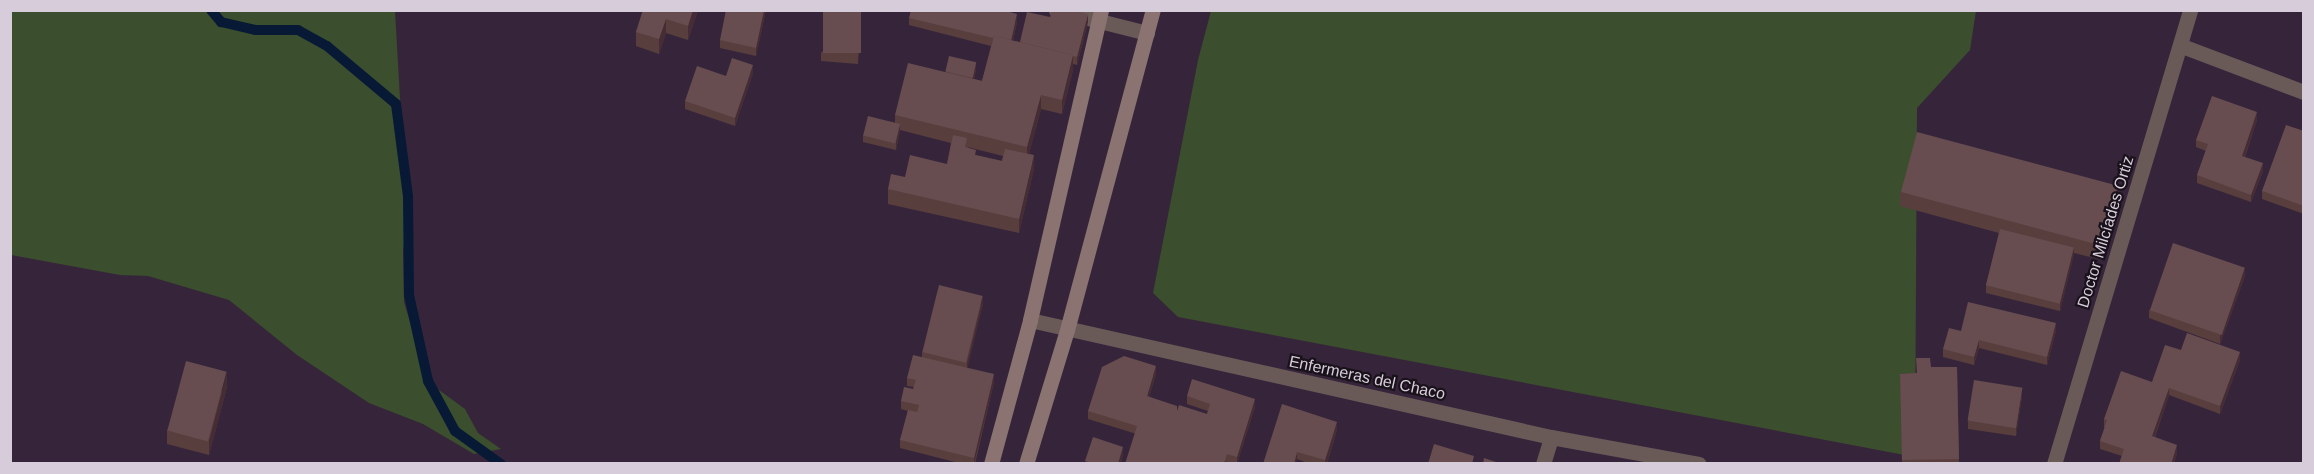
<!DOCTYPE html>
<meta charset="utf-8">
<style>
body{margin:0}
#map{position:relative;width:2314px;height:474px;overflow:hidden;background:#36253a;font-family:Arial,sans-serif}
div>[style]{position:absolute}
[style*='--x']{left:calc(var(--x)*1px);top:calc(var(--y)*1px);width:calc(var(--w)*1px);rotate:calc(var(--a)*1deg)}
.green>*{inset:0;background:#3b4e2d}
.stream>*{height:10px;margin:-5px;padding:0 5px;transform-origin:5px;border-radius:5px;background:#081936}
.minor>*{height:15px;margin:-7.5px;padding:0 7.5px;transform-origin:7.5px;border-radius:7.5px;background:#695a58}
.secondary>*{height:15px;margin:-7.5px;padding:0 7.5px;transform-origin:7.5px;border-radius:7.5px;background:#8a7370}
.wall>*{inset:0;background:#593e3e}
.shaded-wall>*{inset:0;background:#462d35}
.building>*{inset:0;background:#674d4f;transform-origin:0 0}
span{translate:-50% -50%;white-space:nowrap;text-align:center;line-height:1.15;-webkit-text-stroke:4.5px #19121b;paint-order:stroke}
.street-label{font-size:16px;color:#d7cdda}
.frame{position:absolute;inset:0;border:12px solid #d7cdda;pointer-events:none}
</style>
<div id="map">
<div class="green">
<i style="clip-path:polygon(11px 10px,395px 11px,404px 168px,411px 195px,411px 223px,403px 249px,404px 302px,428px 382px,465px 409px,478px 433px,501px 449px,474px 454px,423px 424px,369px 403px,297px 355px,229px 300px,148px 276px,120px 275px,11px 255px)"></i>
<i style="clip-path:polygon(1211px 11px,1976px 11px,1970px 50px,1917px 108px,1915px 457px,1178px 317px,1153px 293px,1198px 60px)"></i>
</div>
<div class="stream">
<i style="--x:211;--y:10;--w:16;--a:50"></i>
<i style="--x:221;--y:22;--w:35;--a:13"></i>
<i style="--x:255;--y:30;--w:43;--a:0"></i>
<i style="--x:298;--y:30;--w:33;--a:29"></i>
<i style="--x:327;--y:46;--w:90;--a:40"></i>
<i style="--x:396;--y:104;--w:93;--a:82.6"></i>
<i style="--x:408;--y:196;--w:99;--a:89.4"></i>
<i style="--x:409;--y:295;--w:88;--a:77.5"></i>
<i style="--x:428;--y:381;--w:57;--a:61.6"></i>
<i style="--x:455;--y:431;--w:57;--a:35.7"></i>
</div>
<div class="minor">
<i style="--x:1056;--y:10;--w:94;--a:14.2"></i>
<i style="--x:2182;--y:46;--w:130;--a:20.7"></i>
<i style="--x:1030;--y:320;--w:534;--a:12.66"></i>
<i style="--x:1551;--y:437;--w:150;--a:10.3"></i>
<i style="--x:1543;--y:464;--w:28;--a:-73"></i>
<i style="--x:2054;--y:464;--w:474;--a:-73.3"></i>
</div>
<div class="secondary">
<i style="--x:991;--y:464;--w:149;--a:-74.8"></i>
<i style="--x:1030;--y:320;--w:318;--a:-77.1"></i>
<i style="--x:1026;--y:464;--w:140;--a:-73"></i>
<i style="--x:1067;--y:330;--w:331;--a:-75"></i>
</div>
<div class="wall">
<i style="clip-path:polygon(643px 10px,698px 10px,688px 40px,666px 33px,659px 54px,636px 46px,636px 32px)"></i>
<i style="clip-path:polygon(766px 10px,756px 56px,720px 48px,720px 40px)"></i>
<i style="clip-path:polygon(861px 10px,858px 64px,821px 61px,821px 53px)"></i>
<i style="clip-path:polygon(evenodd,1050px 17px,1088px 22px,1077px 65px,1073px 64px,1073px 70px,1062px 114px,1041px 109px,1029px 154px,1034px 169px,1019px 233px,888px 204px,888px 189px,905px 177px,947px 164px,951px 143px,900px 130px,896px 150px,863px 142px,863px 135px,895px 123px,895px 115px,945px 72px,976px 70px,974px 79px,982px 81px,991px 46px,909px 25px,909px 18px,1017px 22px,1013px 41px,1020px 42px,1050px 17px,967px 147px,1003px 156px,1002px 161px,976px 155px,967px 147px)"></i>
<i style="clip-path:polygon(753px 73px,735px 126px,685px 109px,685px 101px,726px 76px)"></i>
<i style="clip-path:polygon(2257px 120px,2245px 157px,2263px 171px,2251px 202px,2197px 183px,2197px 175px,2206px 151px,2196px 147px,2196px 140px)"></i>
<i style="clip-path:polygon(2304px 131px,2304px 214px,2262px 199px,2262px 191px)"></i>
<i style="clip-path:polygon(1900px 192px,2118px 200px,2102px 260px,2074px 253px,2060px 311px,1986px 293px,1986px 285px,1999px 233px,1900px 206px)"></i>
<i style="clip-path:polygon(2245px 276px,2220px 344px,2149px 318px,2149px 310px)"></i>
<i style="clip-path:polygon(983px 303px,967px 368px,994px 382px,975px 464px,963px 464px,900px 448px,900px 440px,908px 411px,901px 409px,901px 401px,913px 389px,914px 387px,907px 386px,907px 378px,922px 357px,922px 352px)"></i>
<i style="clip-path:polygon(1961px 331px,2056px 331px,2047px 365px,1979px 348px,1974px 365px,1943px 357px,1943px 349px)"></i>
<i style="clip-path:polygon(2181px 350px,2240px 360px,2220px 414px,2169px 395px,2155px 437px,2177px 453px,2174px 464px,2119px 464px,2122px 456px,2100px 449px,2100px 441px,2105px 427px,2104px 427px,2104px 419px,2152px 382px)"></i>
<i style="clip-path:polygon(1931px 367px,1957px 367px,1959px 464px,1902px 464px,1900px 374px,1916px 373px)"></i>
<i style="clip-path:polygon(1156px 374px,1149px 397px,1177px 410px,1207px 414px,1208px 411px,1187px 404px,1187px 396px,1255px 407px,1237px 464px,1234px 464px,1088px 419px,1088px 411px)"></i>
<i style="clip-path:polygon(227px 387px,209px 455px,167px 444px,167px 430px)"></i>
<i style="clip-path:polygon(2022px 396px,2016px 436px,1968px 429px,1968px 421px)"></i>
<i style="clip-path:polygon(1337px 430px,1327px 464px,1310px 464px,1297px 459px,1263px 464px)"></i>
</div>
<div class="shaded-wall">
<i style="clip-path:polygon(693px 10px,698px 10px,688px 40px,688px 26px)"></i>
<i style="clip-path:polygon(764px 10px,766px 10px,756px 56px,756px 48px)"></i>
<i style="clip-path:polygon(1017px 14px,1017px 22px,1011px 50px,1011px 42px)"></i>
<i style="clip-path:polygon(1088px 14px,1088px 22px,1077px 65px,1077px 57px)"></i>
<i style="clip-path:polygon(666px 19px,666px 33px,659px 54px,659px 39px)"></i>
<i style="clip-path:polygon(1073px 55px,1073px 70px,1062px 114px,1062px 100px)"></i>
<i style="clip-path:polygon(976px 62px,976px 70px,971px 92px,971px 84px)"></i>
<i style="clip-path:polygon(753px 65px,753px 73px,735px 126px,735px 118px)"></i>
<i style="clip-path:polygon(1041px 95px,1041px 109px,1027px 162px,1027px 147px)"></i>
<i style="clip-path:polygon(2257px 112px,2257px 120px,2242px 164px,2242px 156px)"></i>
<i style="clip-path:polygon(900px 124px,900px 132px,896px 150px,896px 142px)"></i>
<i style="clip-path:polygon(1034px 155px,1034px 169px,1019px 233px,1019px 219px)"></i>
<i style="clip-path:polygon(2263px 163px,2263px 171px,2251px 202px,2251px 195px)"></i>
<i style="clip-path:polygon(2118px 186px,2118px 200px,2102px 260px,2102px 246px)"></i>
<i style="clip-path:polygon(2074px 248px,2074px 255px,2060px 311px,2060px 303px)"></i>
<i style="clip-path:polygon(2245px 268px,2245px 276px,2220px 344px,2220px 336px)"></i>
<i style="clip-path:polygon(983px 296px,983px 303px,967px 371px,967px 363px)"></i>
<i style="clip-path:polygon(2056px 323px,2056px 331px,2047px 365px,2047px 357px)"></i>
<i style="clip-path:polygon(1979px 340px,1979px 348px,1974px 365px,1974px 357px)"></i>
<i style="clip-path:polygon(2240px 352px,2240px 360px,2220px 414px,2220px 406px)"></i>
<i style="clip-path:polygon(1156px 366px,1156px 374px,1147px 404px,1147px 396px)"></i>
<i style="clip-path:polygon(227px 372px,227px 387px,209px 455px,209px 441px)"></i>
<i style="clip-path:polygon(994px 374px,994px 382px,974px 464px,974px 458px)"></i>
<i style="clip-path:polygon(2022px 388px,2022px 396px,2016px 436px,2016px 428px)"></i>
<i style="clip-path:polygon(2169px 388px,2169px 395px,2152px 444px,2152px 436px)"></i>
<i style="clip-path:polygon(1255px 399px,1255px 407px,1237px 464px,1237px 457px)"></i>
<i style="clip-path:polygon(1337px 422px,1337px 430px,1327px 464px,1325px 464px,1325px 460px)"></i>
<i style="clip-path:polygon(2177px 445px,2177px 453px,2174px 464px,2171px 464px)"></i>
<i style="clip-path:polygon(1123px 447px,1123px 455px,1121px 464px,1118px 464px)"></i>
<i style="clip-path:polygon(1297px 452px,1297px 459px,1296px 464px,1294px 464px)"></i>
</div>
<div class="building">
<i style="clip-path:polygon(643px 10px,693px 10px,688px 26px,666px 19px,659px 39px,636px 32px)"></i>
<i style="clip-path:polygon(726px 10px,764px 10px,756px 48px,720px 40px)"></i>
<i style="left:823px;top:10px;width:38px;height:43px"></i>
<i style="clip-path:polygon(911px 10px,1002px 10px,1017px 14px,1011px 40px,994px 36px,993px 38px,909px 18px)"></i>
<i style="clip-path:polygon(1052px 10px,1073px 10px,1088px 14px,1077px 57px,1073px 56px,1073px 55px,1020px 42px,1027px 12px,1050px 17px)"></i>
<i style="clip-path:polygon(994px 36px,1073px 55px,1062px 100px,1041px 95px,1027px 147px,895px 115px,908px 63px,982px 81px)"></i>
<i style="left:949px;top:56px;width:28px;height:16px;rotate:13deg"></i>
<i style="clip-path:polygon(732px 58px,753px 65px,735px 118px,685px 101px,697px 66px,726px 76px)"></i>
<i style="clip-path:polygon(2212px 96px,2257px 112px,2242px 156px,2263px 163px,2251px 195px,2197px 175px,2208px 144px,2196px 140px)"></i>
<i style="left:868px;top:116px;width:33px;height:20px;rotate:14deg"></i>
<i style="clip-path:polygon(2286px 125px,2304px 131px,2304px 206px,2262px 191px)"></i>
<i style="left:1917px;top:132px;width:208px;height:62px;rotate:15deg"></i>
<i style="clip-path:polygon(953px 135px,967px 138px,965px 147px,976px 150px,975px 155px,1002px 161px,1005px 149px,1034px 155px,1019px 219px,888px 189px,891px 174px,905px 177px,910px 155px,947px 164px)"></i>
<i style="left:2000px;top:229px;width:76px;height:58px;rotate:14deg"></i>
<i style="left:2173px;top:243px;width:76px;height:71px;rotate:19deg"></i>
<i style="left:939px;top:285px;width:45px;height:69px;rotate:14deg"></i>
<i style="clip-path:polygon(1968px 302px,2056px 323px,2047px 357px,1979px 340px,1974px 357px,1943px 349px,1949px 328px,1961px 331px)"></i>
<i style="clip-path:polygon(2187px 333px,2240px 352px,2220px 406px,2169px 388px,2152px 436px,2177px 445px,2171px 464px,2119px 464px,2124px 449px,2100px 441px,2107px 420px,2104px 419px,2121px 371px,2152px 382px,2165px 345px,2181px 350px)"></i>
<i style="clip-path:polygon(913px 355px,994px 374px,974px 458px,900px 440px,908px 410px,917px 412px,919px 405px,901px 401px,904px 387px,913px 389px,916px 380px,907px 378px)"></i>
<i style="clip-path:polygon(1124px 356px,1156px 366px,1147px 396px,1177px 406px,1177px 411px,1179px 405px,1207px 414px,1210px 404px,1187px 396px,1192px 379px,1255px 399px,1237px 457px,1227px 454px,1224px 464px,1125px 464px,1137px 426px,1088px 411px,1102px 367px)"></i>
<i style="clip-path:polygon(1916px 358px,1930px 358px,1931px 367px,1957px 367px,1959px 459px,1902px 460px,1900px 374px,1917px 373px)"></i>
<i style="left:186px;top:361px;width:42px;height:72px;rotate:15deg"></i>
<i style="left:1974px;top:380px;width:49px;height:41px;rotate:9deg"></i>
<i style="clip-path:polygon(1282px 404px,1337px 422px,1325px 460px,1297px 452px,1294px 464px,1263px 464px)"></i>
<i style="clip-path:polygon(1093px 437px,1123px 447px,1118px 464px,1093px 464px,1085px 461px)"></i>
<i style="clip-path:polygon(1434px 444px,1474px 456px,1472px 464px,1428px 464px)"></i>
<i style="clip-path:polygon(1484px 458px,1502px 464px,1483px 464px)"></i>
</div>
<div class="street-label">
<span style="left:2106px;top:232px;rotate:-73deg">Doctor Milcíades Ortiz</span>
<span style="left:1367px;top:378px;rotate:12deg">Enfermeras del Chaco</span>
</div>
<div class="frame"></div>
</div>
